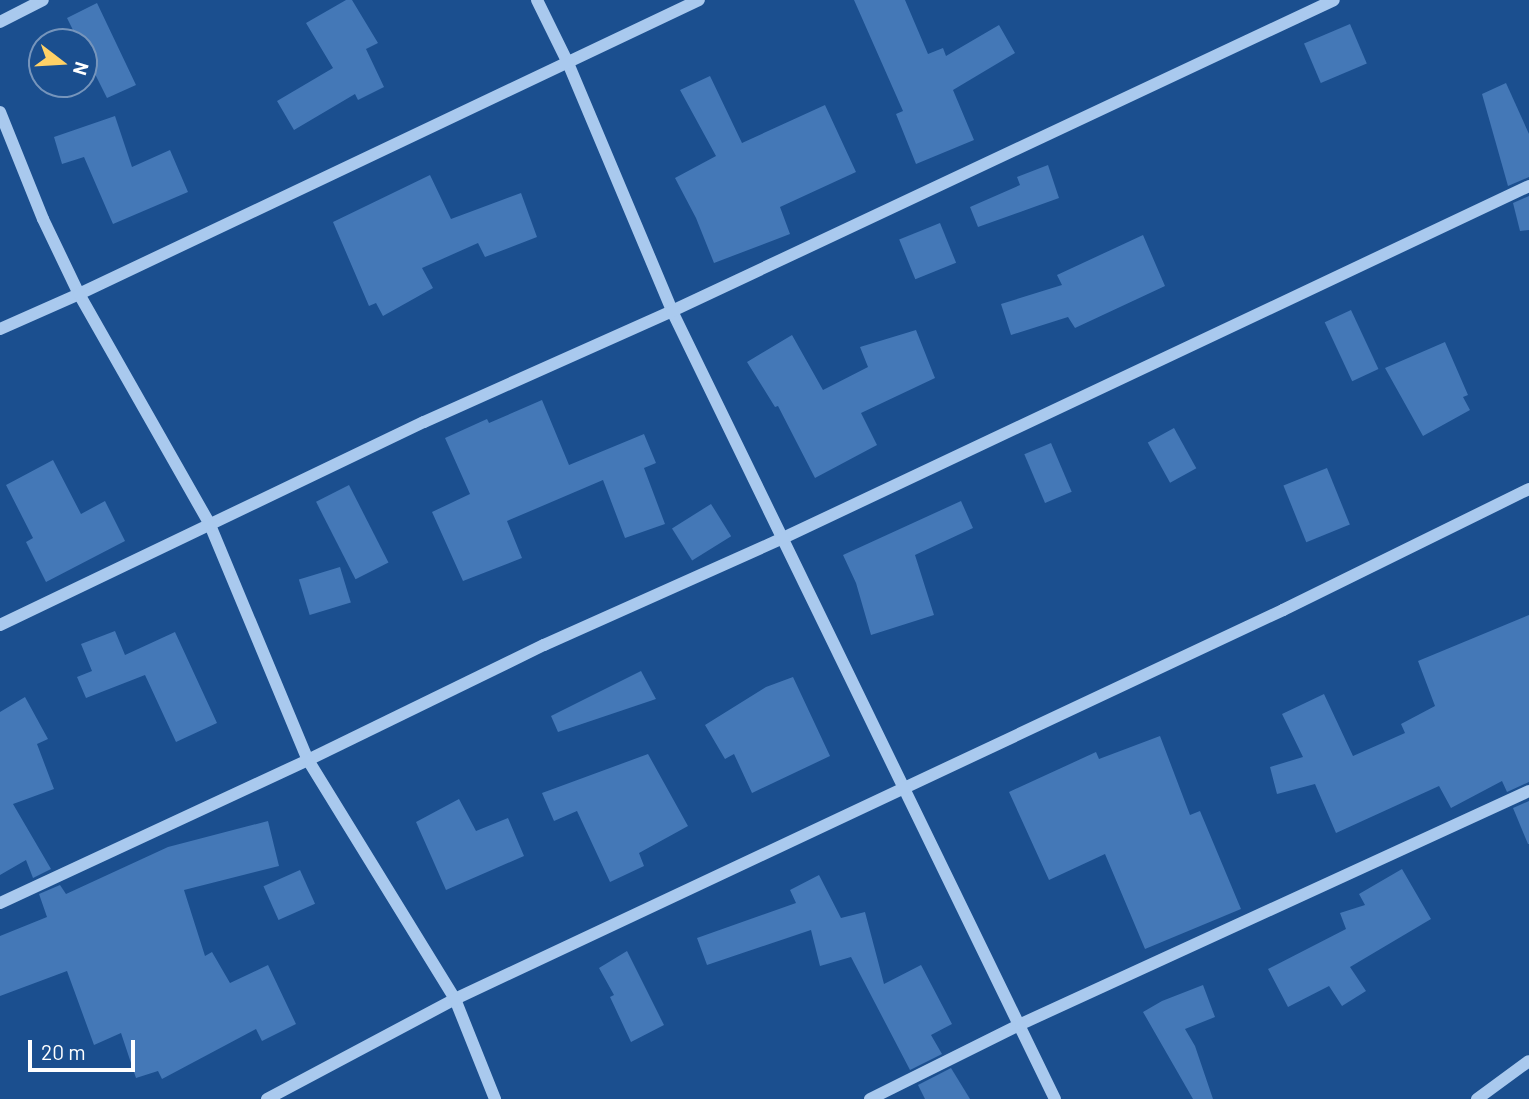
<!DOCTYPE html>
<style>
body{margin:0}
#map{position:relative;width:1529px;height:1099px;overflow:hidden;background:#1b4f8f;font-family:Barlow,sans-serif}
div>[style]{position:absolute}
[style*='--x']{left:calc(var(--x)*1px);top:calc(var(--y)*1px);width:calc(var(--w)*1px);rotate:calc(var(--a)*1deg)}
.building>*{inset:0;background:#4478b7;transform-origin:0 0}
.minor>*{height:12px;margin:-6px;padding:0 6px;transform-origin:6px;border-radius:6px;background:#a9c9ee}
span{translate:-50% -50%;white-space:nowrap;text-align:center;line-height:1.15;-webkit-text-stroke:6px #1b4f8f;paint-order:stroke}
.north{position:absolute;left:28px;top:28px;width:70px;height:70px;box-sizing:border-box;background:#1b4f8f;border:2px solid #7695bc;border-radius:50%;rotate:107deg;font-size:19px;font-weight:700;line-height:28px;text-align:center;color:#fff}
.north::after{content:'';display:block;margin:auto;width:24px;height:32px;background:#ffd166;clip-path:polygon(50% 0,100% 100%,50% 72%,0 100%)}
.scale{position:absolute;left:28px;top:1040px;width:107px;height:32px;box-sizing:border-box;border:4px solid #fff;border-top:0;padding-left:9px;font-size:21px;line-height:24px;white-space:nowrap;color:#fff;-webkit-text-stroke:5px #1b4f8f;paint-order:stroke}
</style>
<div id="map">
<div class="building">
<i style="clip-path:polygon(346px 0,352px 0,378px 43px,366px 49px,384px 87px,358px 100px,355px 94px,294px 130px,277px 101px,333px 68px,306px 23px)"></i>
<i style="clip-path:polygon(854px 0,905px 0,928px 54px,943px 48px,946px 56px,999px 25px,1015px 53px,953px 90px,974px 140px,916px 164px,896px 114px,903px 111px)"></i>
<i style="clip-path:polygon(97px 3px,136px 85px,107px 98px,84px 52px,84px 42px,79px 42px,67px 18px)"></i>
<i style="left:1350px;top:24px;width:43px;height:50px;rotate:67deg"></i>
<i style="clip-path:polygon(710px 76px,742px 143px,825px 105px,856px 172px,780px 207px,790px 234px,714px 263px,696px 218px,675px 178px,716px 156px,680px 90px)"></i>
<i style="clip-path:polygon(1506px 83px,1529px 134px,1529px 177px,1508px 186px,1482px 94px)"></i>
<i style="clip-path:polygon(115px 116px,132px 167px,170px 150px,188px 192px,113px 224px,84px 157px,62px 164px,54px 137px)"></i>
<i style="clip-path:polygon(1048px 165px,1059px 198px,978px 227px,970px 207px,1020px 185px,1017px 177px)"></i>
<i style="clip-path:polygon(430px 175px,451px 219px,521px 193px,537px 237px,485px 257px,478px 243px,422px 268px,433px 288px,383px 316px,376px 303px,369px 306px,333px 222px)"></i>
<i style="clip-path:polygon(1529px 196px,1529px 230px,1520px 231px,1513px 203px)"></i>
<i style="left:940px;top:223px;width:43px;height:44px;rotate:68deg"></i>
<i style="clip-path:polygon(1143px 235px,1165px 286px,1075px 328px,1068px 317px,1011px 335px,1001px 304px,1062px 285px,1057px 275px)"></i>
<i style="left:1351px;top:310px;width:65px;height:29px;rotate:65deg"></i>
<i style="clip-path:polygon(916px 330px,935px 378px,861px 413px,877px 445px,815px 478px,778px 406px,775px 407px,747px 362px,792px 335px,823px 390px,868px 367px,860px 347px)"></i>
<i style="clip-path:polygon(1445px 342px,1468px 395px,1463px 397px,1470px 410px,1423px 436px,1385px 368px)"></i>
<i style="clip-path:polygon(542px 400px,569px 465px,644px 434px,656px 463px,644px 468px,665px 524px,625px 538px,603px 480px,507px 521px,522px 558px,463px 581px,432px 512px,470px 494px,445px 438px,487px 419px,489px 423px)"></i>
<i style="left:1174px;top:428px;width:46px;height:30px;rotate:61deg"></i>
<i style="left:1051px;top:443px;width:53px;height:29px;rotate:67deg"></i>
<i style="clip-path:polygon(53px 460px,81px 514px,105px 501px,125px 541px,46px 582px,26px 542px,33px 538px,6px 485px)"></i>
<i style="left:1327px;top:468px;width:61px;height:47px;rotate:68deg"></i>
<i style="left:349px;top:485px;width:87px;height:37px;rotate:63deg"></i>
<i style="clip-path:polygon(961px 501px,973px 528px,915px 555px,934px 615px,871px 635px,856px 583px,843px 555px)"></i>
<i style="left:711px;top:504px;width:38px;height:46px;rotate:58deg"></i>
<i style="left:340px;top:567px;width:37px;height:43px;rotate:73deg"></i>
<i style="clip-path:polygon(1529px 615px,1529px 782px,1507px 792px,1502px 781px,1451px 808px,1439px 786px,1336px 833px,1315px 784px,1277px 794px,1270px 767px,1303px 757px,1282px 714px,1324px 694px,1353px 756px,1405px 733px,1401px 724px,1435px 706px,1418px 661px)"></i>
<i style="clip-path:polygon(115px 631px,125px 655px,175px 632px,217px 723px,176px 742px,145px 675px,86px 698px,77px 677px,92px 671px,81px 644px)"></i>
<i style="clip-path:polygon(641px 671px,656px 699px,558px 732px,551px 716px)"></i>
<i style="clip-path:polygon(793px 677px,830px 756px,752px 793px,734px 754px,725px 759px,705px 725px,766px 687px)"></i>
<i style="clip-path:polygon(25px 697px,48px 739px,37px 744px,54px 789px,13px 804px,51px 869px,33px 878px,26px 860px,0 875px,0 712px)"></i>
<i style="clip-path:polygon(1160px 736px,1190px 815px,1200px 811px,1241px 909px,1145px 949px,1105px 854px,1049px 880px,1009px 792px,1096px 752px,1099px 759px)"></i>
<i style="clip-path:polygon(648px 754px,688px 826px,639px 853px,644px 866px,610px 882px,577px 811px,554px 821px,542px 793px)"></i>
<i style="clip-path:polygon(459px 799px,476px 831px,508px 818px,524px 856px,446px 890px,416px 822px)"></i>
<i style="clip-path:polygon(1529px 801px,1529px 844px,1528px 844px,1513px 808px)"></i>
<i style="clip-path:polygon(268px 821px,279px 866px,184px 890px,205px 956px,212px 952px,230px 983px,268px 965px,296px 1024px,262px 1041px,256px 1029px,162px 1079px,158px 1071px,136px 1078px,121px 1033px,94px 1045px,67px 971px,0 996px,0 936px,47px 917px,39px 894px,60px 885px,66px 894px,168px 847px)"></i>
<i style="clip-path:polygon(1402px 869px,1431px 919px,1350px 967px,1366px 991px,1342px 1006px,1329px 986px,1288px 1007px,1268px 969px,1346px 929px,1340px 913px,1365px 905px,1359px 894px)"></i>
<i style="left:300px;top:870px;width:37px;height:40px;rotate:66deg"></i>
<i style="clip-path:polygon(819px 875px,841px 918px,865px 912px,884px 984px,921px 965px,952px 1024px,931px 1035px,942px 1054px,910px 1070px,851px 957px,820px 966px,811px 930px,707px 965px,697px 938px,796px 903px,790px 890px)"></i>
<i style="clip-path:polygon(627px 951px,664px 1025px,631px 1042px,610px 997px,614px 995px,599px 968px)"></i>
<i style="clip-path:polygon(1203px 985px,1215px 1017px,1185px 1029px,1195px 1046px,1213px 1099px,1193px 1099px,1143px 1012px,1162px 1001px)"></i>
<i style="clip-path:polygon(951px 1068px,970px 1099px,925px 1099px,918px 1085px)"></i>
</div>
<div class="minor">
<i style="--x:537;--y:0;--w:70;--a:63.8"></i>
<i style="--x:568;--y:63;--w:269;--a:67.2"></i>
<i style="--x:672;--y:311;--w:876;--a:64.08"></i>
<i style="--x:0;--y:22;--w:48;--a:-27.1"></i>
<i style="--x:0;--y:112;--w:115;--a:68.1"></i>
<i style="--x:43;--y:219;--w:83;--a:64.4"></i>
<i style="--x:79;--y:294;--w:266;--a:60.4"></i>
<i style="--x:210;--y:525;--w:255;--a:67.4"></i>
<i style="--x:308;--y:760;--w:281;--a:58.4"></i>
<i style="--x:455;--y:999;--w:108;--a:68.2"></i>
<i style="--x:0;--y:329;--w:86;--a:-23.9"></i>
<i style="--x:79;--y:294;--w:686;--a:-25.37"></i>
<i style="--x:0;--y:625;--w:470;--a:-25.6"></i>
<i style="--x:424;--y:422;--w:272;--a:-24.1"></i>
<i style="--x:672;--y:311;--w:731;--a:-25.16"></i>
<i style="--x:0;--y:903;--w:340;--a:-24.9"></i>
<i style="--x:308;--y:760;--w:263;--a:-26"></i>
<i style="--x:544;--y:645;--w:260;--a:-24.1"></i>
<i style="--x:781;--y:539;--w:827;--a:-25.26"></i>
<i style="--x:267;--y:1099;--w:213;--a:-28"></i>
<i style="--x:455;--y:999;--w:915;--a:-25.16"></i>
<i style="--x:1283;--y:610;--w:274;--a:-26.2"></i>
<i style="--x:870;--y:1099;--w:169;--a:-26.4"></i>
<i style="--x:1021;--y:1024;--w:559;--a:-24.64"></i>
<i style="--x:1477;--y:1099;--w:64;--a:-36.2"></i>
</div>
<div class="north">N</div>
<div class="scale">20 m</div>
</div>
